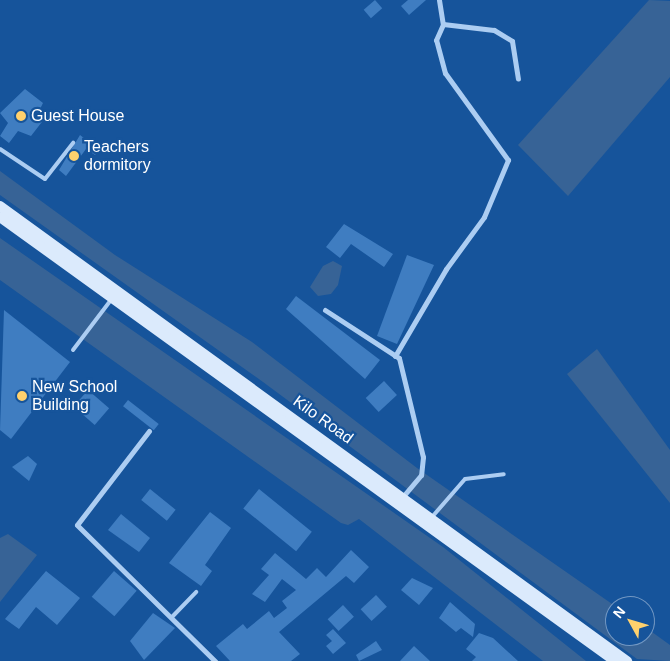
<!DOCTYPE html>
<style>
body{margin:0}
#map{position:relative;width:670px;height:661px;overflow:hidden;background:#16549b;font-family:Helvetica,sans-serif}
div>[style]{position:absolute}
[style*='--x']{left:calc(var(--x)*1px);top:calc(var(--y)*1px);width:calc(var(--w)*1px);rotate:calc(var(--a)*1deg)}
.water>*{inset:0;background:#376396}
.building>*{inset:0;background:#3f7dc1;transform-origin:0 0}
.lane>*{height:4px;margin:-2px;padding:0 2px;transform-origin:2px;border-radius:2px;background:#accdf2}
.street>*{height:5px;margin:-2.5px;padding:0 2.5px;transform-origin:2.5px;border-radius:2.5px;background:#accdf2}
.secondary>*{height:10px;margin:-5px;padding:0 5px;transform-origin:5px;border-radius:5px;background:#dbeafc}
.dots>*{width:14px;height:14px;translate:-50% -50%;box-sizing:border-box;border:2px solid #16549b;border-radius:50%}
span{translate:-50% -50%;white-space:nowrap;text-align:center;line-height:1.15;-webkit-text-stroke:4.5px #16549b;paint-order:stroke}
.poi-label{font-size:16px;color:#fff}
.left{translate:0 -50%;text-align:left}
.street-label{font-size:16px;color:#fff}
.north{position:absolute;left:605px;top:596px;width:50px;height:50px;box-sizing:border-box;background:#16549b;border:1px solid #7398c3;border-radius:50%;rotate:309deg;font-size:14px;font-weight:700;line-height:20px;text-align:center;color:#fff}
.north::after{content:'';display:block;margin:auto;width:18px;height:22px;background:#ffd16d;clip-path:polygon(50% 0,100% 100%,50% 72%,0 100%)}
</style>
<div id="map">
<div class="water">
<i style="clip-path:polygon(649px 0,670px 1px,670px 77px,568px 196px,518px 145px)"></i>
<i style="clip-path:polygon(0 171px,115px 255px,252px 342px,417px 468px,615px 606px,615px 636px,645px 636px,645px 627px,670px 645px,670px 661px,637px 659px,263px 382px,0 195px)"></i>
<i style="clip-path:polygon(0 238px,443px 547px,586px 661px,543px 661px,359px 519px,348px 525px,341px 523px,0 280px)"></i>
<i style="clip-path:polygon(333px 261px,342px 266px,338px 285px,331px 294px,318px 296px,310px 287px,323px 266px)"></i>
<i style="clip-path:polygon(597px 349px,670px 450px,670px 503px,567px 374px)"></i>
<i style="clip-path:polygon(8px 534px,37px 555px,0 602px,0 538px)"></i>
</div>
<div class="building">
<i style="left:375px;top:0;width:11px;height:15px;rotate:49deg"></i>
<i style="clip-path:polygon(408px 0,426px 0,409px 15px,401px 6px)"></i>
<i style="clip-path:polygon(25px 89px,43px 103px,38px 113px,45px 118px,31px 136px,18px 131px,9px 143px,0 136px,8px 123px,0 113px)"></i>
<i style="clip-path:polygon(80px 135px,99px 150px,95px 155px,86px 149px,66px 176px,59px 170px)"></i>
<i style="clip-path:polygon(344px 224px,393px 254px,384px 267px,351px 244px,340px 258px,326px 247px)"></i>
<i style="clip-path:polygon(407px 255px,434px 265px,397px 344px,377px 336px)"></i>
<i style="clip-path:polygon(296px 296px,380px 360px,365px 379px,286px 309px)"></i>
<i style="clip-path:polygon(4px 310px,70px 362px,11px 439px,0 430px)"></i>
<i style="left:384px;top:381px;width:19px;height:25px;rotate:47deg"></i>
<i style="left:88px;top:390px;width:28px;height:22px;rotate:41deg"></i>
<i style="left:128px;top:400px;width:39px;height:8px;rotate:38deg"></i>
<i style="clip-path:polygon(28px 456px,37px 464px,29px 481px,12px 467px)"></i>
<i style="left:150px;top:489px;width:33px;height:14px;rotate:39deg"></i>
<i style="left:259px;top:489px;width:68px;height:25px;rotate:39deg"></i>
<i style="clip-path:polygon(210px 512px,231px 528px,205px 565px,212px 571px,201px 586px,169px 563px)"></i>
<i style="clip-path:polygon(121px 514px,150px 538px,139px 552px,108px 530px)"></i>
<i style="clip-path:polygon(351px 550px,369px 567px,354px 583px,346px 576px,279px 632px,300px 654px,291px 661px,230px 661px,216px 646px,243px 624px,247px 629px,269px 611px,274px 618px,287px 608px,282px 601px,296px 590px,282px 579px,265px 602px,252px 594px,269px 575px,261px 569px,275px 553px,306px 579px,317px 568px,326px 577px)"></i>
<i style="clip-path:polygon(46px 571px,80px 598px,57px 625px,36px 607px,19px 629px,5px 619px)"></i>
<i style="left:114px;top:571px;width:30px;height:34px;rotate:41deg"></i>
<i style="clip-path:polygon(412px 578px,433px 588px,419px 605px,401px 590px)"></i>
<i style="left:376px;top:595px;width:16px;height:21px;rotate:47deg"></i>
<i style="clip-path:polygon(450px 602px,475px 624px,473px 637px,461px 628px,456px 632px,439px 618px)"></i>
<i style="left:343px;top:605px;width:16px;height:21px;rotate:47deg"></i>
<i style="clip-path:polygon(153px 613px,175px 628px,144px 660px,130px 641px)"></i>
<i style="clip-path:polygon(333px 629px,346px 643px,333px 654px,326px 646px,332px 641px,326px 635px)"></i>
<i style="clip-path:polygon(479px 633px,493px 638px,518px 661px,472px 661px,476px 657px,466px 649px)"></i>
<i style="clip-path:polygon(376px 641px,382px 650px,359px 661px,356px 655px)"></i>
<i style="clip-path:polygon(414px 646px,430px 661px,400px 661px)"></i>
</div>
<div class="lane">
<i style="--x:0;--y:149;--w:54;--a:33.7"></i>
<i style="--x:45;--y:179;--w:46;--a:-52.1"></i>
<i style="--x:73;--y:350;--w:63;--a:-52.8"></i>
<i style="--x:432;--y:517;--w:50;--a:-49"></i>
<i style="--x:465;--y:479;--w:39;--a:-7"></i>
<i style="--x:172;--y:617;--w:35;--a:-46"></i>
</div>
<div class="street">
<i style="--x:439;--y:0;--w:24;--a:81"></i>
<i style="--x:443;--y:24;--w:51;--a:6.7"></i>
<i style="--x:494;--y:30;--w:21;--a:31"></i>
<i style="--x:512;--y:41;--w:38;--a:81"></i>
<i style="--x:325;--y:310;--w:88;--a:33"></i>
<i style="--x:399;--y:358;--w:102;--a:76.4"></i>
<i style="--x:423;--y:457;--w:18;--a:96"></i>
<i style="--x:421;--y:475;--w:30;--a:130"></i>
<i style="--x:395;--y:356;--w:101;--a:-59.6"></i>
<i style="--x:446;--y:269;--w:64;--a:-53.8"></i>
<i style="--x:484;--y:217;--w:62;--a:-67.2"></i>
<i style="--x:508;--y:160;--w:107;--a:-125.9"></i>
<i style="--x:445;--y:73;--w:34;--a:-105"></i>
<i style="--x:436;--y:40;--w:17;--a:-66"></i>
<i style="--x:149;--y:431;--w:118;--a:127.5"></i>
<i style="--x:77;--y:525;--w:194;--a:44.6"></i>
</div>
<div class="secondary">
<i style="--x:0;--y:206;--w:775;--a:35.97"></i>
<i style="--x:0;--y:217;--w:759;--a:35.83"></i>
</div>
<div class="dots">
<i style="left:21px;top:116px;background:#ffd16d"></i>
<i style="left:74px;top:156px;background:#ffd16d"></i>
<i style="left:22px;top:396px;background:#ffd16d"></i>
</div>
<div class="poi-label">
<span class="left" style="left:31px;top:116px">Guest House</span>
<span class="left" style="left:84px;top:156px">Teachers<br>dormitory</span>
<span class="left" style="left:32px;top:396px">New School<br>Building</span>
</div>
<div class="street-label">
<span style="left:323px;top:420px;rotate:36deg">Kilo Road</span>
</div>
<div class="north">N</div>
</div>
